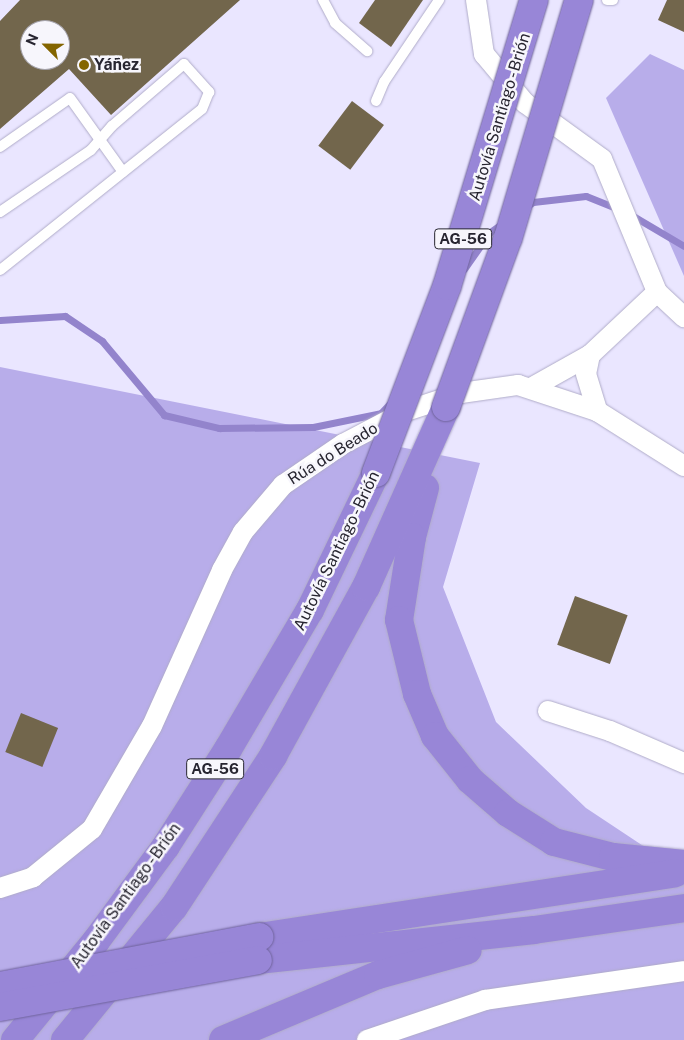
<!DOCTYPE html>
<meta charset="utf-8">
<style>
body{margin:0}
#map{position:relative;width:684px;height:1040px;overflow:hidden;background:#eae6ff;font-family:"Public Sans",sans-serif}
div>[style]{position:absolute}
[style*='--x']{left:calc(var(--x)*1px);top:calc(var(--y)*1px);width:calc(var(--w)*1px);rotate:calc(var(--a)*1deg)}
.green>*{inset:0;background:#b8adea}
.stream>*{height:7px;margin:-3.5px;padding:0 3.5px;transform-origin:3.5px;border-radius:3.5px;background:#9384cc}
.building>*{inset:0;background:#72664c;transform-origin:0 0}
.roads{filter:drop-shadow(0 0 1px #b0acc9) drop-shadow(0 0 1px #b0acc9)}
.lane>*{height:10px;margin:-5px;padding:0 5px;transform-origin:5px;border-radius:5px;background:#fff}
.street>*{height:20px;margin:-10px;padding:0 10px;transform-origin:10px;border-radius:10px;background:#fff}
.highway>*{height:28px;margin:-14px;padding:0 14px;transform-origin:14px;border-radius:14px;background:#9886d7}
.bridges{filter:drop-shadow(0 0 1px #70649d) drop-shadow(0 0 1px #70649d)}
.highway-bridge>*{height:28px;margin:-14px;padding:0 14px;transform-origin:14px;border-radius:14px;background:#9886d7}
.dots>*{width:14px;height:14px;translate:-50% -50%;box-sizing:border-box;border:2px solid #f7f6fc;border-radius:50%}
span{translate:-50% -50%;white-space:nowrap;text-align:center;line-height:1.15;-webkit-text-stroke:5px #f7f6fc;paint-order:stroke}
.shield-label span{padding:1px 4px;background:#f7f6fc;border:1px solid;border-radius:4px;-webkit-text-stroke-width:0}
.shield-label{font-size:15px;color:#272530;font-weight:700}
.poi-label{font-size:16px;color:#272530;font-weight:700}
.left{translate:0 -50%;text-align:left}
.street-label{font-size:16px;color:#272530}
.north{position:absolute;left:20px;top:20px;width:50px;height:50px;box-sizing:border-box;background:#f7f6fc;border:1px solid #a4a2aa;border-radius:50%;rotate:293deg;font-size:14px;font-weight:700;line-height:20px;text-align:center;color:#272530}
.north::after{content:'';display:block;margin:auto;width:18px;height:22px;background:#846500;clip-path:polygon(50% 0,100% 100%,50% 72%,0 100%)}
</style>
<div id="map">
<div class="green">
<i style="clip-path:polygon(650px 54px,684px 70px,684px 276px,606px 98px)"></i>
<i style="clip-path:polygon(0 367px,480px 463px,443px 587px,496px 722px,586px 808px,684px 873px,684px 1040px,0 1040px)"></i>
</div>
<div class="stream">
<i style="--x:526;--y:207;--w:9;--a:-36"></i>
<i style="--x:533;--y:202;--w:53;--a:-6.5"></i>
<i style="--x:586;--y:196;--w:35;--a:22"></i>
<i style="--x:628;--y:213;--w:65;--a:30.5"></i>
<i style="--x:464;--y:269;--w:45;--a:-54.9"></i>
<i style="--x:490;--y:232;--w:16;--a:-35"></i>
<i style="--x:0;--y:320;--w:65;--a:-3.5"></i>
<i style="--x:65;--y:316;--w:45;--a:34"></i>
<i style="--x:102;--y:341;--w:97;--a:50"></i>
<i style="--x:164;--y:415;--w:57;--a:13.3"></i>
<i style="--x:219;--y:428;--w:94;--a:-0.6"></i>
<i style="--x:313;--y:427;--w:69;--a:-11.6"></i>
<i style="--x:381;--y:413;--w:16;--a:-47"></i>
</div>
<div class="building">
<i style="clip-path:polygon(evenodd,20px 0,240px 0,111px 115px,69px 69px,0 129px,0 21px,20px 0,30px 30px,60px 30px,60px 60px,30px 60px,30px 30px)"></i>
<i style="clip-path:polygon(375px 0,423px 0,391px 47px,359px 23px)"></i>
<i style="clip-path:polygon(667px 0,684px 0,684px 32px,658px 20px)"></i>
<i style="left:352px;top:101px;width:40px;height:56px;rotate:37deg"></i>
<i style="left:575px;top:596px;width:56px;height:52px;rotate:20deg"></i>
<i style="left:21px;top:713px;width:40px;height:42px;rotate:22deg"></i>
</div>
<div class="roads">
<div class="lane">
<i style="--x:323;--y:0;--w:26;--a:62"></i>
<i style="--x:335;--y:23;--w:43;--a:41.2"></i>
<i style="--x:607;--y:0;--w:6;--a:0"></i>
<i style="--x:376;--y:101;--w:21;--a:-67"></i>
<i style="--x:384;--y:82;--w:99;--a:-56.1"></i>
<i style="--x:0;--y:147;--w:85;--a:-35"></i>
<i style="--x:70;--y:98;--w:91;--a:54.4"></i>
<i style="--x:0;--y:212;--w:110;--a:-34.3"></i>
<i style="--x:91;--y:150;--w:32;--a:-49"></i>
<i style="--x:112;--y:126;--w:95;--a:-40.7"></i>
<i style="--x:184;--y:64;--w:38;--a:48"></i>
<i style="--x:209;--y:92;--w:18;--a:112"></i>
<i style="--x:202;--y:109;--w:258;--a:141.4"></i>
</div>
<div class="street">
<i style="--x:476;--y:0;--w:55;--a:81.6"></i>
<i style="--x:484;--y:54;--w:64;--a:50.1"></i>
<i style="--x:525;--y:103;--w:95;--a:36"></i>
<i style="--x:602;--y:159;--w:144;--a:67.5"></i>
<i style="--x:657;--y:292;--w:37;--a:43"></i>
<i style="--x:590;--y:355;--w:19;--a:102"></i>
<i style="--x:586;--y:374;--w:39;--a:73"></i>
<i style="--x:531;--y:388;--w:68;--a:-29.2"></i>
<i style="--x:590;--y:355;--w:92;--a:-43.2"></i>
<i style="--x:548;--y:711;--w:65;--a:17.9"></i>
<i style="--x:610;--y:731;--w:81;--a:23.4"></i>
<i style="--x:0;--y:888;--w:35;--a:-18"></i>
<i style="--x:33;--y:877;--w:76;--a:-39.1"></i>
<i style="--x:92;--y:829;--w:119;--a:-59.8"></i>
<i style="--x:152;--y:726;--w:171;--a:-65.8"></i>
<i style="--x:222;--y:570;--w:43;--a:-61.1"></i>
<i style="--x:243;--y:532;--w:62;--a:-49.6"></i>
<i style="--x:283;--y:485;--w:73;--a:-34.3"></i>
<i style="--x:343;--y:444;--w:71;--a:-27.6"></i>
<i style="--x:406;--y:411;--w:58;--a:-18.1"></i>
<i style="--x:461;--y:393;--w:58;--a:-8"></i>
<i style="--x:518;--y:385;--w:83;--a:18.2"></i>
<i style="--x:597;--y:411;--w:103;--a:32.3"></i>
<i style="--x:367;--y:1040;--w:125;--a:-18.7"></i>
<i style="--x:485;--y:1000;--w:201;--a:-8.3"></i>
</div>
<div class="highway">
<i style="--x:425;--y:488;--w:51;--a:104.9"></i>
<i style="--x:412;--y:537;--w:84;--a:98.9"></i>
<i style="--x:399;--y:620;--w:76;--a:76.3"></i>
<i style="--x:417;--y:694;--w:46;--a:66.8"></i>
<i style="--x:435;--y:736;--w:56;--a:51.5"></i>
<i style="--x:470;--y:780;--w:50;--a:41"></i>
<i style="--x:508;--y:813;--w:54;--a:32.2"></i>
<i style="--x:554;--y:842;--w:61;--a:14.3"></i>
<i style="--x:613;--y:857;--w:71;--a:5.6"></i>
<i style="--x:259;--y:937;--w:421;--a:-8.7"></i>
<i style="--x:258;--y:960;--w:278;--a:-6.2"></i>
<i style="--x:534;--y:930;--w:152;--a:-8.3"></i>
<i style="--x:15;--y:1040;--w:128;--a:-50.7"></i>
<i style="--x:96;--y:941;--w:118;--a:-53.6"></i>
<i style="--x:166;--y:846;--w:115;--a:-57.4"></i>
<i style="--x:228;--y:749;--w:161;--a:-59.5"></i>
<i style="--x:310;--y:610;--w:152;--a:-64.3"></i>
<i style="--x:65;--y:1040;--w:172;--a:-50.7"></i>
<i style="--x:174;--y:907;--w:181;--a:-56.7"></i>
<i style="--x:273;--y:756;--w:193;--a:-61.2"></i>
<i style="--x:366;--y:587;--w:197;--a:-66"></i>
<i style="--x:223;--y:1040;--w:168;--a:-22.8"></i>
<i style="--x:378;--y:975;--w:93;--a:-15.5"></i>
</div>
</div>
<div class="bridges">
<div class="highway-bridge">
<i style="--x:446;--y:407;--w:180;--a:-69.9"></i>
<i style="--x:508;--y:238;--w:248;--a:-73.4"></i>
<i style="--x:376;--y:473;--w:200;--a:-69.2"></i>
<i style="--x:447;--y:286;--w:299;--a:-73.1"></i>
<i style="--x:0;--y:986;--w:264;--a:-10.7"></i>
<i style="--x:0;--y:1007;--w:262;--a:-10.3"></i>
</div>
</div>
<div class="dots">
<i style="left:84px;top:65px;background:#846500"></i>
</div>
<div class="shield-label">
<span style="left:463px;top:239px">AG-56</span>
<span style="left:215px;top:769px">AG-56</span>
</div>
<div class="poi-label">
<span class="left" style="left:94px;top:65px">Yáñez</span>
</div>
<div class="street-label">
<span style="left:500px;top:117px;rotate:-73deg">Autovía Santiago - Brión</span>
<span style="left:333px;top:454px;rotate:-32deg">Rúa do Beado</span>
<span style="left:337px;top:551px;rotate:-64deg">Autovía Santiago - Brión</span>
<span style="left:126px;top:896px;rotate:-54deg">Autovía Santiago - Brión</span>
</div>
<div class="north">N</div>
</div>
